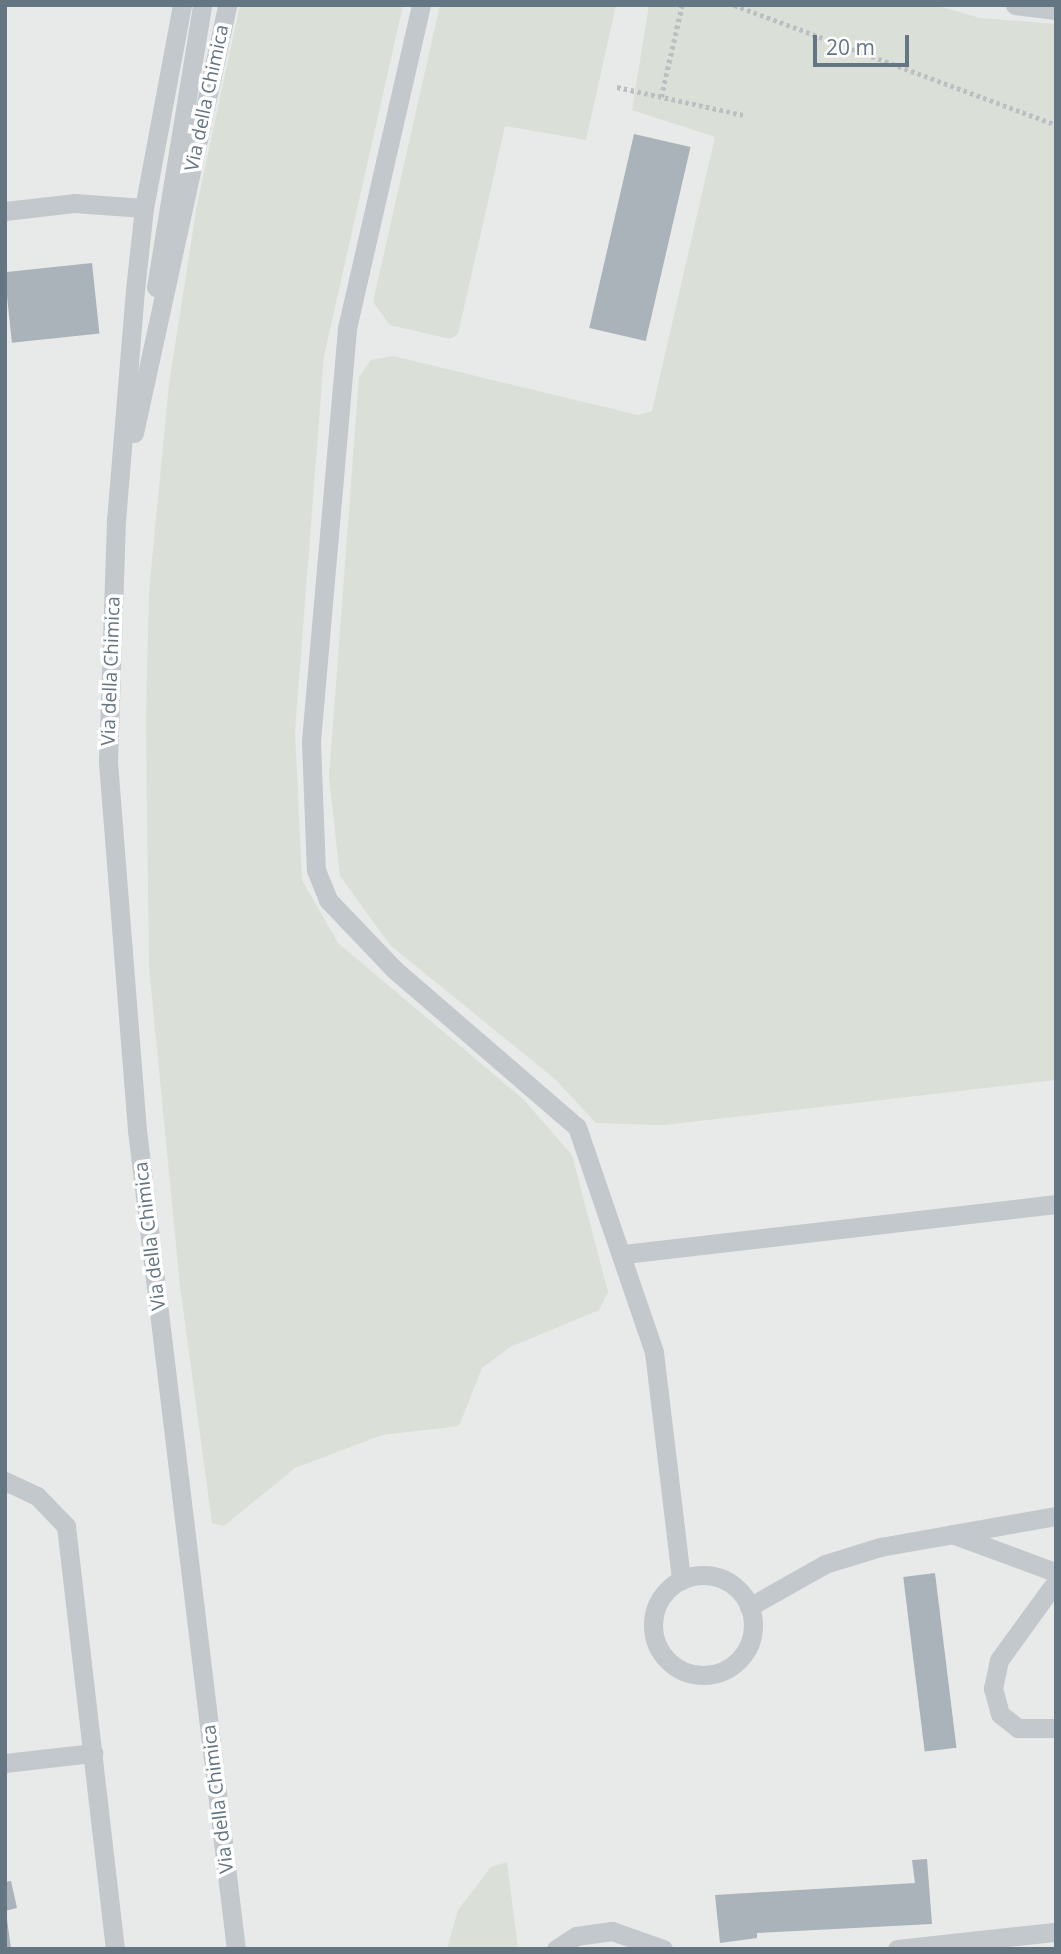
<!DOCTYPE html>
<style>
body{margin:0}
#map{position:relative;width:1061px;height:1954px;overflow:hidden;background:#fafaf8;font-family:"Open Sans",sans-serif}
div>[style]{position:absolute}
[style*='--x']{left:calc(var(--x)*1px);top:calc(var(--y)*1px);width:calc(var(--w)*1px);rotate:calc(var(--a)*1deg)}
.built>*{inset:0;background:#e8e9e9;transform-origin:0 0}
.green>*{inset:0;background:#dadfd7}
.building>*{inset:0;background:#aab3b9;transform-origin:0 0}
.path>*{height:4.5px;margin-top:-2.25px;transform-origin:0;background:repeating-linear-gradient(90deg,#bbbfc2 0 3.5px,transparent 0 7px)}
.lane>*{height:19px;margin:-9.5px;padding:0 9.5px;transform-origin:9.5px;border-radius:9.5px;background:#c3c8cc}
.lane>.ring{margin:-9.5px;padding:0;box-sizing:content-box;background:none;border:19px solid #c3c8cc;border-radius:50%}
span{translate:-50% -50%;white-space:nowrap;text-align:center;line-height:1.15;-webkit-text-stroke:7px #fff;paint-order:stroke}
.street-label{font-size:19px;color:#657683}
.frame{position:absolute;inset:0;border:7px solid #657683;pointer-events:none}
.scale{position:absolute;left:813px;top:35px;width:96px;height:32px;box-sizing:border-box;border:4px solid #657683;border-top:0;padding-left:9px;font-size:21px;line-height:24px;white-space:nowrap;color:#657683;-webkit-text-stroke:5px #fff;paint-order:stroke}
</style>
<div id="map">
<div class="built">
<i style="left:5px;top:5px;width:1051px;height:1944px"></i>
</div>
<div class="green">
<i style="clip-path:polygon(240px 5px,403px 5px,324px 356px,295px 731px,302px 880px,338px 943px,523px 1099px,572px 1155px,608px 1292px,599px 1310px,510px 1347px,482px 1368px,459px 1426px,382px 1435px,295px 1468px,224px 1526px,212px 1523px,180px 1286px,149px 967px,146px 720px,149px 592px,169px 384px,197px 205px)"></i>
<i style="clip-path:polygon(440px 5px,616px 5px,586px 140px,505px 126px,458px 334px,450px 339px,390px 325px,373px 302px)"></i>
<i style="clip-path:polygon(649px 5px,934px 5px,980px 18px,1056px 24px,1056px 1080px,664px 1125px,596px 1123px,555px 1079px,390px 945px,340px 876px,329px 777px,359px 377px,371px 360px,393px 356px,638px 415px,652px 411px,715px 137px,632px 110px)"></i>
<i style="clip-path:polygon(507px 1862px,518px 1949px,447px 1949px,458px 1910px,491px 1867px)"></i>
</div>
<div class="building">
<i style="left:634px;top:134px;width:58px;height:199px;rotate:13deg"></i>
<i style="left:92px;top:263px;width:71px;height:88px;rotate:84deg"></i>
<i style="left:935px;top:1573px;width:176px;height:32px;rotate:83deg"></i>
<i style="clip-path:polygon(927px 1859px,932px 1924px,757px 1933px,757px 1938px,720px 1943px,715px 1895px,915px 1883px,912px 1860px)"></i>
<i style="clip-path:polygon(11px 1881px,17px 1908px,5px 1911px,5px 1882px)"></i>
<i style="clip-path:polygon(7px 1919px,11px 1949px,5px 1949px)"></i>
</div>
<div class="path">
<i style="--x:734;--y:5;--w:344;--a:20.4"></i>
<i style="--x:617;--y:87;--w:129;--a:12.5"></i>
<i style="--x:661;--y:97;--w:94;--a:-77.1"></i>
</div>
<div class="lane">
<i style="--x:182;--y:5;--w:207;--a:100.6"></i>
<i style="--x:144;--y:208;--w:82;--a:96.3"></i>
<i style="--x:135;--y:290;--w:231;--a:94.7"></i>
<i style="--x:116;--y:520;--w:242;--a:91.9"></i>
<i style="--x:108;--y:762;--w:369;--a:85.5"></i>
<i style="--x:137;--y:1130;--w:825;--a:83.11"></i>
<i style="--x:421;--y:5;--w:332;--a:102.9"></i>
<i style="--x:347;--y:329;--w:415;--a:95"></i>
<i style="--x:311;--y:742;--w:128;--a:87.8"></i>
<i style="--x:316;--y:870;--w:32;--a:68"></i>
<i style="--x:328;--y:900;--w:97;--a:46.3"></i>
<i style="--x:395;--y:970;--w:240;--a:40.8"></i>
<i style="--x:577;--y:1127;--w:238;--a:71.1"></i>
<i style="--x:654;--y:1352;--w:230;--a:83.2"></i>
<i style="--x:1015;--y:5;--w:41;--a:7"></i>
<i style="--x:5;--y:211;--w:69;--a:-6.6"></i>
<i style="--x:74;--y:203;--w:70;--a:4.1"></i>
<i style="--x:156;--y:287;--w:286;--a:-80.7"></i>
<i style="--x:134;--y:433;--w:438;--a:-77.7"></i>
<i style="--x:624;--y:1254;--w:435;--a:-6.6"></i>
<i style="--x:5;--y:1481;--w:35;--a:25"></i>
<i style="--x:37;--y:1496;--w:42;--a:46"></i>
<i style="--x:66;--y:1526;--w:426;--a:83.4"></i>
<i style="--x:952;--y:1534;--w:107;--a:20.3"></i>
<i class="ring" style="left:653px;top:1575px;width:81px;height:81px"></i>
<i style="--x:1052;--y:1587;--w:90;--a:126"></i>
<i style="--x:999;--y:1660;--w:29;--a:102"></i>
<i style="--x:993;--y:1688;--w:27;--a:75"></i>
<i style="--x:1000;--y:1714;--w:23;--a:38"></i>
<i style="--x:1018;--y:1728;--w:38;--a:0"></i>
<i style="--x:749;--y:1607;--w:87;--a:-29.5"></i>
<i style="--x:825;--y:1564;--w:58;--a:-17.2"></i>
<i style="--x:880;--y:1547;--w:179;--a:-10"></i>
<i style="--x:5;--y:1763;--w:89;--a:-6.5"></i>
<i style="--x:556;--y:1949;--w:24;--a:-33"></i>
<i style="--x:576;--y:1936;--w:36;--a:-8"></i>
<i style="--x:612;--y:1931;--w:54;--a:19.4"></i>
<i style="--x:897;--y:1949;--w:158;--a:-6.2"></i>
</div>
<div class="street-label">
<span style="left:207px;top:98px;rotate:-78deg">Via della Chimica</span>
<span style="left:111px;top:671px;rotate:-88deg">Via della Chimica</span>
<span style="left:150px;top:1236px;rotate:-97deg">Via della Chimica</span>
<span style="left:218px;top:1799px;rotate:-97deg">Via della Chimica</span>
</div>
<div class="frame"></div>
<div class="scale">20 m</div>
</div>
